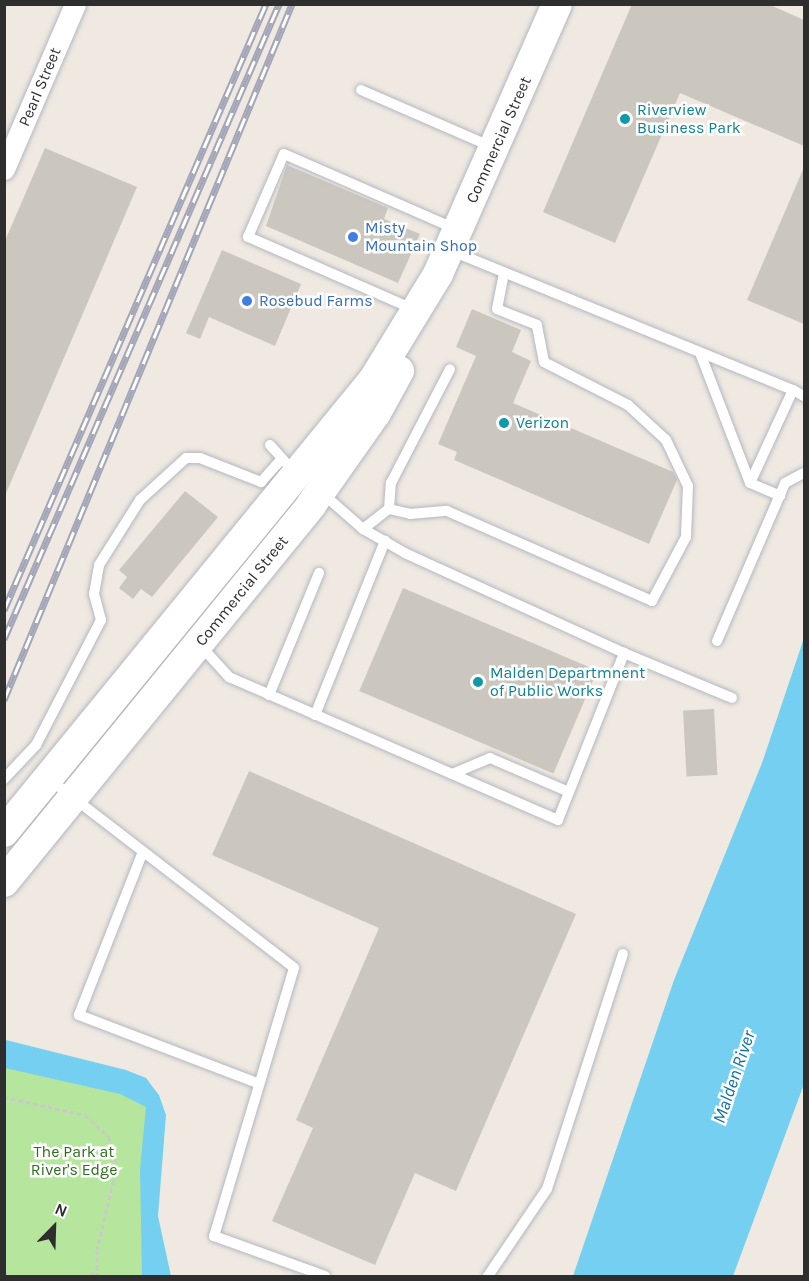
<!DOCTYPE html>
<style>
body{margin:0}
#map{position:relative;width:809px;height:1281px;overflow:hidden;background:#efe9e1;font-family:Karla,sans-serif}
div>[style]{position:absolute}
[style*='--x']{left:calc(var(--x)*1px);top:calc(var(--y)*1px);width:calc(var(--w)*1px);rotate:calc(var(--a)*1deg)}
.green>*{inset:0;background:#b6e59e}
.water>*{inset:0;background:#75cff0}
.building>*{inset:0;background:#cbc7bf;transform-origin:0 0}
.path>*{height:3px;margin-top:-1.5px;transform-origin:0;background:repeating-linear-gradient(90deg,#c9c9c9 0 4.5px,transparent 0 7.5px)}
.roads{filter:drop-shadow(0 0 2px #b4b7c1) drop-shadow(0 0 2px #b4b7c1)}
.lane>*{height:10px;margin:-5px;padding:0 5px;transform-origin:5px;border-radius:5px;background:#fff}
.street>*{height:21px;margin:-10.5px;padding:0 10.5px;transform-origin:10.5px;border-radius:10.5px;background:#fff}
.secondary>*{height:30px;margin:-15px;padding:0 15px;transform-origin:15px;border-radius:15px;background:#fff}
.rail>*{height:7px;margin-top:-3.5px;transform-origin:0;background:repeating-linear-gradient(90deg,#fff 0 14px,#a3a6b8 0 28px);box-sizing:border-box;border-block:2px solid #a3a6b8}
.dots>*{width:16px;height:16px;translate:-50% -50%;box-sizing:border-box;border:3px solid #fff;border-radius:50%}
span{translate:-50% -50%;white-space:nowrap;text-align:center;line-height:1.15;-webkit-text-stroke:5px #fff;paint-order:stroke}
.street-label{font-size:16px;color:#2e2e2e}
.culture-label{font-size:16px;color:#0d838f}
.left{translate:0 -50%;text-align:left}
.shop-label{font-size:16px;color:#366cbe}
.park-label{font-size:16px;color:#2c6e1b}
.water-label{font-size:18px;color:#0d6fa3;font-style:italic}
.frame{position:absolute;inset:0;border:6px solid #2e2e2e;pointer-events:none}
.north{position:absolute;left:24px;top:1197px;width:60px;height:60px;-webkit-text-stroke:4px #fff;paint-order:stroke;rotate:23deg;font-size:16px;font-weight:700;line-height:24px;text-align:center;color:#2e2e2e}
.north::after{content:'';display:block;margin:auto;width:21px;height:27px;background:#2e2e2e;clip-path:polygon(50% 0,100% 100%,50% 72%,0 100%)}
</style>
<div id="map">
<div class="green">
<i style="clip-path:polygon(4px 1063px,153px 1102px,148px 1276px,5px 1276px)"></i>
</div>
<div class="water">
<i style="clip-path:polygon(804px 638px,804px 1084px,733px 1276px,573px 1276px,674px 980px,762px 763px)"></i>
<i style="clip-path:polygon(6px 1040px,126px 1070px,146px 1078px,159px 1095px,166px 1115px,158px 1216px,171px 1276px,142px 1275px,140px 1169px,146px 1107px,120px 1094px,5px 1068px)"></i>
</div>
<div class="building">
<i style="clip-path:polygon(632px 4px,768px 4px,804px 20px,804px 146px,680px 93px,615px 243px,543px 212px)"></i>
<i style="clip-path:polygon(45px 148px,137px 187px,4px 498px,4px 243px)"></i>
<i style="clip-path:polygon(287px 165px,388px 208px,384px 219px,420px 234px,398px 283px,266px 226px)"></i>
<i style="clip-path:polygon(804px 167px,804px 324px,747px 300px)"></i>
<i style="clip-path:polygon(222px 250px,301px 284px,275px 346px,209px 317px,200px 339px,186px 333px)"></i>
<i style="clip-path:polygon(472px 309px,521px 330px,512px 352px,531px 361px,513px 403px,673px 472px,677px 480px,649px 544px,454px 460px,457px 452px,438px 444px,476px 356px,456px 347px)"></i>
<i style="clip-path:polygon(185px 491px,218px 517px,152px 597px,141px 589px,133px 599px,119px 588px,127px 577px,119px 570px)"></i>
<i style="left:403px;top:588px;width:211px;height:112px;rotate:23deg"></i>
<i style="left:714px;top:709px;width:66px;height:31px;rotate:87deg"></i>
<i style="clip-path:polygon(249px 771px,576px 914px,456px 1191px,415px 1173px,375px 1265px,272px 1221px,313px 1128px,296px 1120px,379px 928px,212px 855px)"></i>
</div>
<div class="path">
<i style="--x:4;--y:1097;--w:83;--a:12.5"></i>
<i style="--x:85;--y:1115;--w:31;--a:42"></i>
<i style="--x:108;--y:1136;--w:31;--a:73"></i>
<i style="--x:117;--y:1166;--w:86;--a:103.4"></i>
<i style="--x:97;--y:1250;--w:26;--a:90"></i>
<i style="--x:4;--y:1272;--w:8;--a:30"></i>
<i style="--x:91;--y:1276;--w:7;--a:-63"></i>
</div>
<div class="roads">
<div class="lane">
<i style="--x:361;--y:90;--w:143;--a:23.5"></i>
<i style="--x:452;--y:251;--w:368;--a:22.2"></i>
<i style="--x:793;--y:390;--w:102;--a:114.8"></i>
<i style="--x:750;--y:483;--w:139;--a:-111"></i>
<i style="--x:413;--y:309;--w:180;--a:-156.4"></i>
<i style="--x:248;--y:237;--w:90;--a:-66.6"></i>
<i style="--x:284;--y:154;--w:188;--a:23.6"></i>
<i style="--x:793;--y:390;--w:13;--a:29"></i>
<i style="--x:270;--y:445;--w:38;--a:48"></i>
<i style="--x:750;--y:483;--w:33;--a:23"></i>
<i style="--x:389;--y:509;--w:26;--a:-86"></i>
<i style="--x:391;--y:483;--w:128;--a:-62.6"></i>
<i style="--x:363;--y:529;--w:33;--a:-38"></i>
<i style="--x:389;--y:509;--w:22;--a:13"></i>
<i style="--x:410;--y:514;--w:37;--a:-5"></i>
<i style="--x:447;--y:511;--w:224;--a:23.7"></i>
<i style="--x:652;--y:601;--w:72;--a:-62"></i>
<i style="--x:686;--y:537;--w:51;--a:-87.8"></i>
<i style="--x:688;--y:486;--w:51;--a:-115.6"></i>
<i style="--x:666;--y:440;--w:52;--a:-137.4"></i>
<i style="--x:628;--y:405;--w:94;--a:-152.9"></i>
<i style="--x:544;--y:362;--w:38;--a:-101"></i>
<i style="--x:537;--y:325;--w:43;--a:-158.2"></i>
<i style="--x:497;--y:309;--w:37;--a:-79"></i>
<i style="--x:717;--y:641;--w:172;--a:-66.7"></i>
<i style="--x:785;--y:483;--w:21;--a:-28"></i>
<i style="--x:199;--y:644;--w:45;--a:47.7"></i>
<i style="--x:229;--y:677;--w:359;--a:23.5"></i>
<i style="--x:558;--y:820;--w:180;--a:-68.4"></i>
<i style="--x:624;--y:653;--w:241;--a:-155.5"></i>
<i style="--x:405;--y:553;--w:48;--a:-150.3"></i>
<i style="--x:363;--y:529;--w:55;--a:-138.7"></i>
<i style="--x:624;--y:653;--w:117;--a:22.6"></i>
<i style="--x:269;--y:695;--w:132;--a:-67.7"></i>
<i style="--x:315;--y:715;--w:188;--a:-68.1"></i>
<i style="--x:452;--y:774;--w:41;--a:-22.8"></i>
<i style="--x:490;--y:758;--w:86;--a:23.3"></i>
<i style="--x:4;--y:779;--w:47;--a:-46.7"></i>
<i style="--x:36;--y:745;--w:141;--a:-62.5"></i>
<i style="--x:101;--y:620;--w:27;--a:-105"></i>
<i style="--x:94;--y:594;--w:29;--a:-80"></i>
<i style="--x:99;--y:565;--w:77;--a:-57.8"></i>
<i style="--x:140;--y:500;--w:62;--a:-42.4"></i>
<i style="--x:186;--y:458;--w:14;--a:0"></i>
<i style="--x:200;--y:458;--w:66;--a:21.5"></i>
<i style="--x:261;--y:482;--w:27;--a:-48"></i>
<i style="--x:49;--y:779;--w:309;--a:37.6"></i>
<i style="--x:294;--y:968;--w:280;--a:106.6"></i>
<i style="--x:214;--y:1236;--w:118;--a:19.8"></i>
<i style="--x:142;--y:854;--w:173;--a:111.4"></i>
<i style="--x:79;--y:1015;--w:191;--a:20.9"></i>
<i style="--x:488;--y:1276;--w:105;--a:-55.9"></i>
<i style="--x:547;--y:1189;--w:247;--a:-72.1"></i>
</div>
<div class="street">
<i style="--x:4;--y:169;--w:180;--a:-66.7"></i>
</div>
<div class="secondary">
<i style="--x:4;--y:832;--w:585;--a:-50.76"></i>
<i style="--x:374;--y:379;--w:123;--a:-58.6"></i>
<i style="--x:438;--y:274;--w:295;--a:-66.2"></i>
<i style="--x:4;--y:882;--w:486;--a:-50.8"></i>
<i style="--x:311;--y:505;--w:113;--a:-54.8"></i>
<i style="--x:376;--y:413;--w:48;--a:-61.3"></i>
</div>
</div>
<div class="rail">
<i style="--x:4;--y:610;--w:660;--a:-66.62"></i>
<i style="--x:4;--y:639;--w:692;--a:-66.58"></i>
<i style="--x:4;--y:700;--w:753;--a:-67.52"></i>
</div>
<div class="dots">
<i style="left:625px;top:119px;background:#0f9aa8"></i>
<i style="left:353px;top:237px;background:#3f7fe0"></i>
<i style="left:247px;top:301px;background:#3f7fe0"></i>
<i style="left:504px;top:423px;background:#0f9aa8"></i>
<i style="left:478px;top:682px;background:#0f9aa8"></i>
</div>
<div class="street-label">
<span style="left:40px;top:87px;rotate:-67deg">Pearl Street</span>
<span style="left:499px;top:140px;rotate:-66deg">Commercial Street</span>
<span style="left:242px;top:591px;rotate:-51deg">Commercial Street</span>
</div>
<div class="culture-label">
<span class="left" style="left:637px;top:119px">Riverview<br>Business Park</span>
<span class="left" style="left:516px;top:423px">Verizon</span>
<span class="left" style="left:490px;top:682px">Malden Departmnent<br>of Public Works</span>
</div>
<div class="shop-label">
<span class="left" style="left:365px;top:237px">Misty<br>Mountain Shop</span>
<span class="left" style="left:259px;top:301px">Rosebud Farms</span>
</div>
<div class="park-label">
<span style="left:74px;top:1161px">The Park at<br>River's Edge</span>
</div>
<div class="water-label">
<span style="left:734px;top:1077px;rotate:-71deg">Malden River</span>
</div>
<div class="frame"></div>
<div class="north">N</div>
</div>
